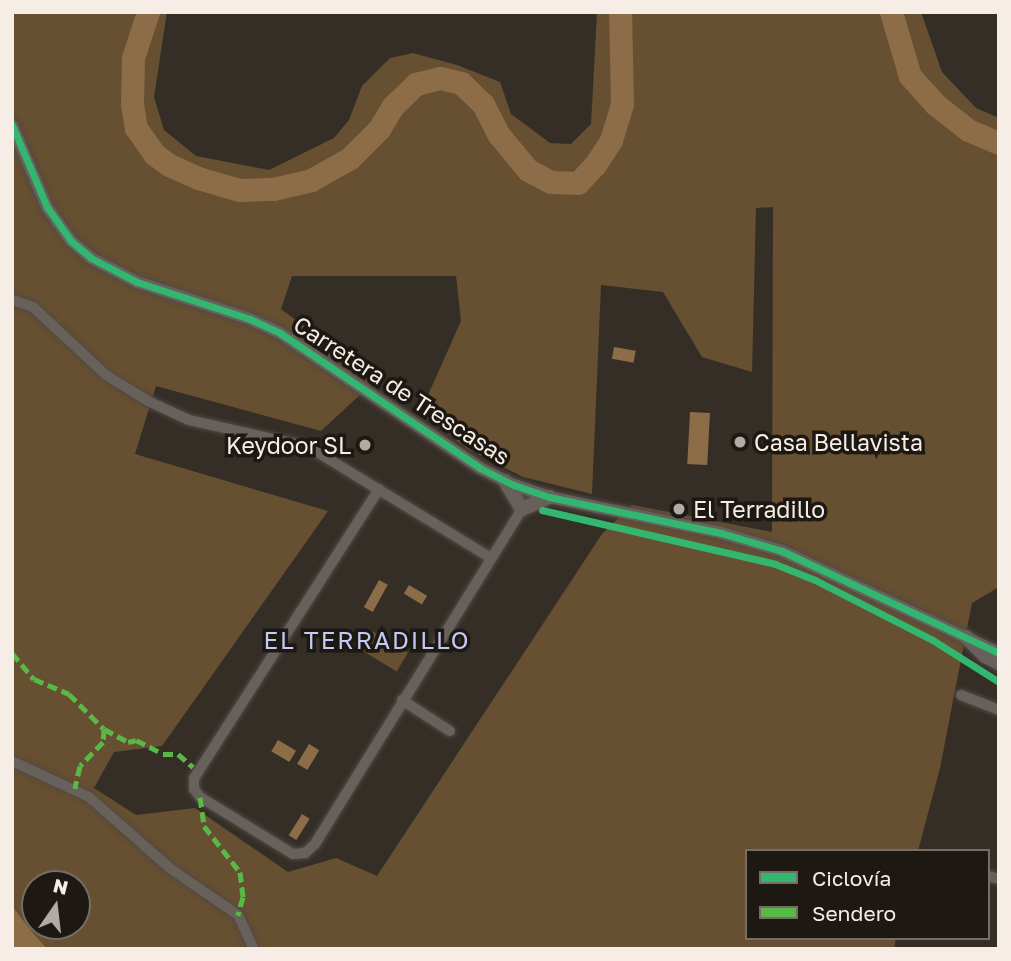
<!DOCTYPE html>
<meta charset="utf-8">
<style>
body{margin:0}
#map{position:relative;width:1011px;height:961px;overflow:hidden;background:#352e27;font-family:"Golos Text",sans-serif}
div>[style]{position:absolute}
[style*='--x']{left:calc(var(--x)*1px);top:calc(var(--y)*1px);width:calc(var(--w)*1px);rotate:calc(var(--a)*1deg)}
.green>*{inset:0;background:#674f31;transform-origin:0 0}
.water>*{inset:0;background:#8d6d47;transform-origin:0 0}
.river>*{height:23px;margin:-11.5px;padding:0 11.5px;transform-origin:11.5px;border-radius:11.5px;background:#8d6d47}
.roads{filter:drop-shadow(0 0 2px #504a44) drop-shadow(0 0 2px #504a44)}
.minor>*{height:10px;margin:-5px;padding:0 5px;transform-origin:5px;border-radius:5px;background:#68615b}
.tertiary>*{height:12px;margin:-6px;padding:0 6px;transform-origin:6px;border-radius:6px;background:#68615b}
.secondary>*{height:14px;margin:-7px;padding:0 7px;transform-origin:7px;border-radius:7px;background:#68615b}
.quiet>*{height:5px;margin-top:-2.5px;transform-origin:0;background:repeating-linear-gradient(90deg,#58b947 0 10px,transparent 0 15px)}
.cycleway>*{height:7px;margin:-3.5px;padding:0 3.5px;transform-origin:3.5px;border-radius:3.5px;background:#33b770}
.dots>*{width:19px;height:19px;translate:-50% -50%;box-sizing:border-box;border:4px solid #1d1812;border-radius:50%}
span{translate:-50% -50%;white-space:nowrap;text-align:center;line-height:1.15;-webkit-text-stroke:7px #1d1812;paint-order:stroke}
.street-label{font-size:23px;color:#f6eee6}
.poi-label{font-size:23px;color:#f6eee6}
.left{translate:0 -50%;text-align:left}
.right{translate:-100% -50%;text-align:right}
.neighbourhood-label{font-size:24px;color:#c5caf5;letter-spacing:2px}
.frame{position:absolute;inset:0;border:14px solid #f6eee6;pointer-events:none}
.legend{position:absolute;left:745px;top:849px;width:245px;height:91px;box-sizing:border-box;background:#1d1812;border:2px solid #746e67;margin:0;padding:9px 12px;list-style:none;font-size:21px;color:#f6eee6}
.legend li{display:flex;align-items:center;gap:14px;height:35px}
.legend b{width:35px;border:2px solid #746e67}
.north{position:absolute;left:21px;top:870px;width:70px;height:70px;box-sizing:border-box;background:#1d1812;border:2px solid #746e67;border-radius:50%;rotate:14deg;font-size:19px;font-weight:700;line-height:28px;text-align:center;color:#f6eee6}
.north::after{content:'';display:block;margin:auto;width:24px;height:32px;background:#b2aba3;clip-path:polygon(50% 0,100% 100%,50% 72%,0 100%)}
</style>
<div id="map">
<div class="green">
<i style="clip-path:polygon(evenodd,12px 12px,167px 12px,154px 97px,164px 130px,196px 156px,269px 170px,334px 138px,349px 120px,362px 86px,390px 58px,413px 53px,457px 65px,500px 82px,511px 114px,550px 143px,571px 144px,591px 124px,597px 12px,921px 12px,942px 72px,976px 108px,999px 118px,999px 587px,972px 603px,940px 768px,918px 851px,747px 851px,747px 938px,896px 938px,894px 949px,12px 949px,12px 12px,773px 207px,772px 532px,632px 505px,602px 534px,377px 876px,336px 858px,288px 872px,195px 808px,136px 815px,94px 788px,114px 752px,162px 746px,328px 511px,135px 454px,156px 386px,321px 431px,376px 380px,281px 309px,292px 276px,456px 276px,461px 321px,420px 413px,468px 449px,523px 477px,592px 494px,601px 285px,663px 292px,702px 357px,752px 372px,756px 208px,773px 207px,12px 12px,35px 884px,77px 884px,77px 926px,35px 926px,35px 884px)"></i>
<i style="left:372px;top:631px;width:42px;height:22px;rotate:31deg"></i>
</div>
<div class="water">
<i style="left:614px;top:347px;width:22px;height:12px;rotate:10deg"></i>
<i style="left:690px;top:412px;width:20px;height:52px;rotate:3deg"></i>
<i style="left:379px;top:580px;width:10px;height:31px;rotate:29deg"></i>
<i style="left:409px;top:585px;width:21px;height:10px;rotate:31deg"></i>
<i style="left:278px;top:740px;width:21px;height:13px;rotate:31deg"></i>
<i style="left:309px;top:744px;width:12px;height:23px;rotate:31deg"></i>
<i style="left:302px;top:814px;width:9px;height:25px;rotate:32deg"></i>
<i style="clip-path:polygon(12px 906px,32px 932px,47px 949px,12px 949px)"></i>
</div>
<div class="river">
<i style="--x:148;--y:12;--w:48;--a:108.1"></i>
<i style="--x:133;--y:58;--w:46;--a:91.2"></i>
<i style="--x:132;--y:104;--w:24;--a:81"></i>
<i style="--x:136;--y:128;--w:32;--a:55"></i>
<i style="--x:154;--y:154;--w:19;--a:36"></i>
<i style="--x:169;--y:165;--w:32;--a:24"></i>
<i style="--x:198;--y:178;--w:43;--a:16.3"></i>
<i style="--x:239;--y:190;--w:34;--a:-2"></i>
<i style="--x:273;--y:189;--w:39;--a:-13"></i>
<i style="--x:311;--y:180;--w:45;--a:-29.4"></i>
<i style="--x:350;--y:158;--w:41;--a:-45"></i>
<i style="--x:379;--y:129;--w:27;--a:-59"></i>
<i style="--x:393;--y:106;--w:32;--a:-44"></i>
<i style="--x:416;--y:84;--w:25;--a:-14"></i>
<i style="--x:440;--y:78;--w:22;--a:13"></i>
<i style="--x:461;--y:83;--w:30;--a:44"></i>
<i style="--x:483;--y:104;--w:35;--a:63"></i>
<i style="--x:499;--y:135;--w:45;--a:50.4"></i>
<i style="--x:528;--y:170;--w:26;--a:28"></i>
<i style="--x:551;--y:182;--w:27;--a:2"></i>
<i style="--x:578;--y:183;--w:25;--a:-47"></i>
<i style="--x:595;--y:165;--w:30;--a:-57"></i>
<i style="--x:611;--y:140;--w:38;--a:-73"></i>
<i style="--x:622;--y:104;--w:92;--a:-91.2"></i>
<i style="--x:891;--y:12;--w:67;--a:73.5"></i>
<i style="--x:910;--y:76;--w:38;--a:48"></i>
<i style="--x:935;--y:104;--w:42;--a:38.2"></i>
<i style="--x:968;--y:130;--w:34;--a:23"></i>
</div>
<div class="roads">
<div class="minor">
<i style="--x:12;--y:300;--w:22;--a:18"></i>
<i style="--x:33;--y:307;--w:100;--a:43"></i>
<i style="--x:106;--y:375;--w:49;--a:31.8"></i>
<i style="--x:148;--y:401;--w:45;--a:24.9"></i>
<i style="--x:189;--y:420;--w:123;--a:12.7"></i>
<i style="--x:309;--y:447;--w:213;--a:31.4"></i>
<i style="--x:379;--y:489;--w:343;--a:122.6"></i>
<i style="--x:194;--y:778;--w:11;--a:90"></i>
<i style="--x:194;--y:789;--w:10;--a:53"></i>
<i style="--x:200;--y:797;--w:109;--a:31.5"></i>
<i style="--x:293;--y:854;--w:12;--a:-5"></i>
<i style="--x:305;--y:853;--w:13;--a:-42"></i>
<i style="--x:315;--y:844;--w:394;--a:-58.3"></i>
<i style="--x:961;--y:695;--w:41;--a:21.5"></i>
<i style="--x:402;--y:700;--w:57;--a:32.9"></i>
<i style="--x:12;--y:761;--w:85;--a:25.1"></i>
<i style="--x:89;--y:797;--w:109;--a:41.3"></i>
<i style="--x:171;--y:869;--w:81;--a:34.5"></i>
<i style="--x:238;--y:915;--w:38;--a:65"></i>
<i style="--x:988;--y:876;--w:11;--a:15"></i>
</div>
<div class="tertiary">
<i style="--x:12;--y:125;--w:89;--a:66.9"></i>
<i style="--x:47;--y:207;--w:42;--a:54.8"></i>
<i style="--x:71;--y:241;--w:26;--a:40"></i>
<i style="--x:91;--y:258;--w:52;--a:27.6"></i>
<i style="--x:137;--y:282;--w:119;--a:18.1"></i>
<i style="--x:250;--y:319;--w:33;--a:25"></i>
<i style="--x:280;--y:333;--w:241;--a:34"></i>
<i style="--x:480;--y:468;--w:38;--a:27"></i>
<i style="--x:514;--y:485;--w:37;--a:19"></i>
<i style="--x:549;--y:497;--w:176;--a:11.8"></i>
<i style="--x:721;--y:533;--w:64;--a:16.4"></i>
<i style="--x:782;--y:551;--w:240;--a:25.2"></i>
</div>
<div class="secondary">
<i style="--x:505;--y:481;--w:33;--a:59"></i>
<i style="--x:522;--y:509;--w:30;--a:-24"></i>
<i style="--x:966;--y:637;--w:27;--a:45"></i>
<i style="--x:985;--y:656;--w:16;--a:27"></i>
</div>
</div>
<div class="quiet">
<i style="--x:12;--y:653;--w:34;--a:50"></i>
<i style="--x:34;--y:679;--w:38;--a:23"></i>
<i style="--x:69;--y:694;--w:49;--a:45"></i>
<i style="--x:104;--y:729;--w:13;--a:94"></i>
<i style="--x:103;--y:742;--w:33;--a:134"></i>
<i style="--x:80;--y:766;--w:23;--a:103"></i>
<i style="--x:104;--y:729;--w:27;--a:28"></i>
<i style="--x:128;--y:742;--w:8;--a:-14"></i>
<i style="--x:136;--y:740;--w:30;--a:27"></i>
<i style="--x:163;--y:754;--w:15;--a:0"></i>
<i style="--x:178;--y:754;--w:20;--a:41"></i>
<i style="--x:200;--y:797;--w:29;--a:82"></i>
<i style="--x:204;--y:826;--w:58;--a:52"></i>
<i style="--x:240;--y:872;--w:25;--a:83"></i>
<i style="--x:243;--y:897;--w:19;--a:106"></i>
</div>
<div class="cycleway">
<i style="--x:12;--y:125;--w:89;--a:66.9"></i>
<i style="--x:47;--y:207;--w:42;--a:54.8"></i>
<i style="--x:71;--y:241;--w:26;--a:40"></i>
<i style="--x:91;--y:258;--w:52;--a:27.6"></i>
<i style="--x:137;--y:282;--w:119;--a:18.1"></i>
<i style="--x:250;--y:319;--w:33;--a:25"></i>
<i style="--x:280;--y:333;--w:241;--a:34"></i>
<i style="--x:480;--y:468;--w:38;--a:27"></i>
<i style="--x:514;--y:485;--w:37;--a:19"></i>
<i style="--x:549;--y:497;--w:176;--a:11.8"></i>
<i style="--x:721;--y:533;--w:64;--a:16.4"></i>
<i style="--x:782;--y:551;--w:240;--a:25.2"></i>
<i style="--x:542;--y:510;--w:239;--a:13"></i>
<i style="--x:775;--y:564;--w:43;--a:21.8"></i>
<i style="--x:815;--y:580;--w:130;--a:27"></i>
<i style="--x:931;--y:639;--w:80;--a:32.3"></i>
</div>
<div class="dots">
<i style="left:740px;top:442px;background:#b2aba3"></i>
<i style="left:365px;top:445px;background:#b2aba3"></i>
<i style="left:679px;top:509px;background:#b2aba3"></i>
</div>
<div class="street-label">
<span style="left:402px;top:390px;rotate:33deg">Carretera de Trescasas</span>
</div>
<div class="poi-label">
<span class="left" style="left:754px;top:442px">Casa Bellavista</span>
<span class="right" style="left:351px;top:445px">Keydoor SL</span>
<span class="left" style="left:693px;top:509px">El Terradillo</span>
</div>
<div class="neighbourhood-label">
<span style="left:367px;top:640px">EL TERRADILLO</span>
</div>
<div class="frame"></div>
<ul class="legend">
<li><b style="height:9px;background:#33b770"></b>Ciclovía</li>
<li><b style="height:9px;background:#58b947"></b>Sendero</li>
</ul>
<div class="north">N</div>
</div>
